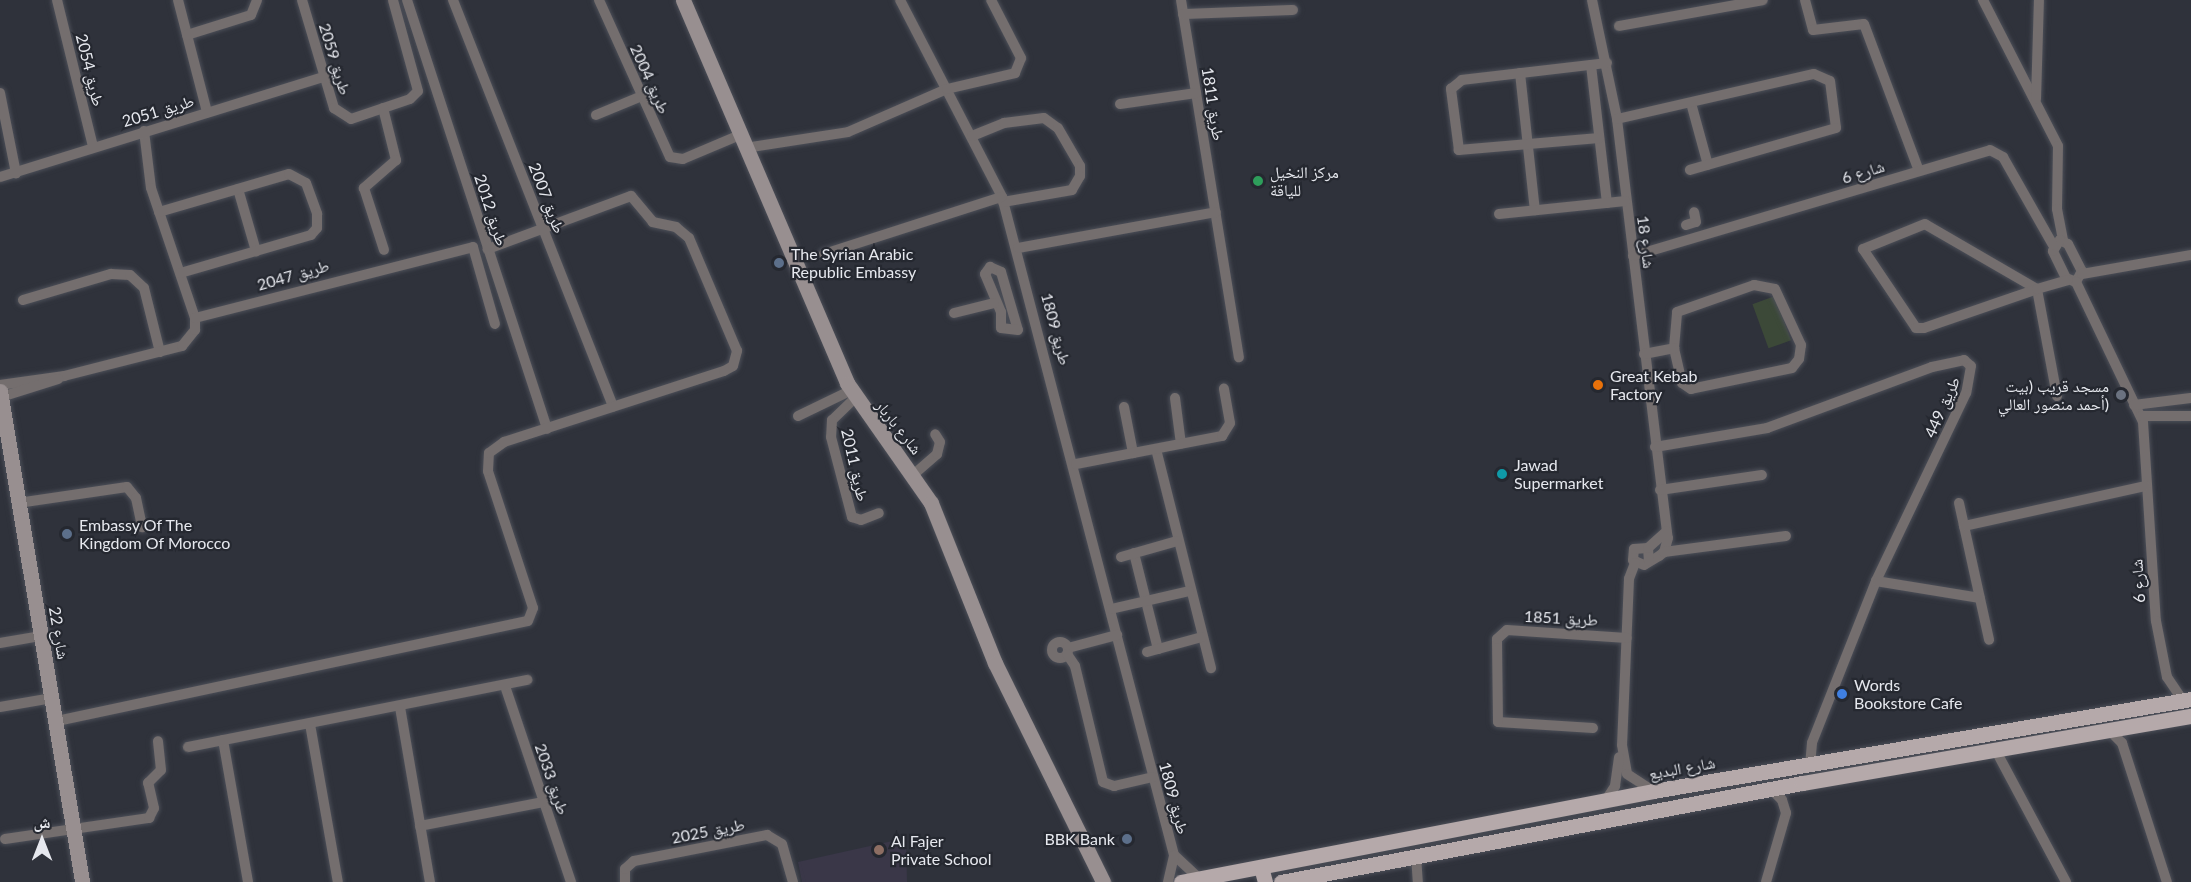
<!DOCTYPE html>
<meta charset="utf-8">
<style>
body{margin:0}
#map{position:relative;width:2191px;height:882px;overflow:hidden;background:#2f323b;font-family:Lato,"Noto Naskh Arabic",sans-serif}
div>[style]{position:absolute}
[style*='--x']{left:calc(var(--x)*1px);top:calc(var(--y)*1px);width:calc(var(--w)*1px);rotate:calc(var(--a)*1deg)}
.education>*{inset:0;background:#3a3748}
.green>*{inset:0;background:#3c4938;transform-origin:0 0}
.roads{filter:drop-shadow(0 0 2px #4c4f58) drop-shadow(0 0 2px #4c4f58)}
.street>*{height:10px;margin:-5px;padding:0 5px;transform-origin:5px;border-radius:5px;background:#746e6e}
.street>.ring{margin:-5px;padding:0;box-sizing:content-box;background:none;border:10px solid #746e6e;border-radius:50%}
.secondary>*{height:15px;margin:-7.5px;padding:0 7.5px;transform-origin:7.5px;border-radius:7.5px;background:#988f90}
.primary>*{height:15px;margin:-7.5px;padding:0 7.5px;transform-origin:7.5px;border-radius:7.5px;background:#b5a9aa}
.dots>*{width:16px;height:16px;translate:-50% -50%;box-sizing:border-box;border:3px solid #252830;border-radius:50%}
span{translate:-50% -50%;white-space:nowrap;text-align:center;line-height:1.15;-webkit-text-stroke:4.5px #252830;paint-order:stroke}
.street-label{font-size:16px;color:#e6e8ee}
.poi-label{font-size:16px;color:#e6e8ee}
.left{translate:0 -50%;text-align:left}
.right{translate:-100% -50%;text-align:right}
.north{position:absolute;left:12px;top:810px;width:60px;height:60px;-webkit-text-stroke:4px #252830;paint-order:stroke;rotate:0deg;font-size:16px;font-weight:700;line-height:24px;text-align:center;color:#e6e8ee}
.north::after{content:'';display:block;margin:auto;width:21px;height:27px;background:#e6e8ee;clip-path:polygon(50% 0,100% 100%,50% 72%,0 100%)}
</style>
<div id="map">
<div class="education">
<i style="clip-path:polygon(906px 838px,907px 882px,802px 882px,798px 862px)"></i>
</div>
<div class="green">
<i style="left:1775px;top:296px;width:47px;height:24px;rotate:70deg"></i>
</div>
<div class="roads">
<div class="street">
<i style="--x:57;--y:0;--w:151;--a:76.2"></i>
<i style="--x:178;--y:0;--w:116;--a:75.5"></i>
<i style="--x:302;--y:0;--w:113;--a:73.5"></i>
<i style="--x:334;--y:108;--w:20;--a:33"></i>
<i style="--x:351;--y:119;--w:62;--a:-18.7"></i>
<i style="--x:410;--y:99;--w:11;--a:-45"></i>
<i style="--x:418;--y:91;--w:94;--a:-105.4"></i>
<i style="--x:407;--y:0;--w:451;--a:71.9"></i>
<i style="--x:453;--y:0;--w:437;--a:68.5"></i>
<i style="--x:599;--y:0;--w:172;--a:65.7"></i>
<i style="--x:670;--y:157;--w:13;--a:9"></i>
<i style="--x:683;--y:159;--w:62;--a:-22.8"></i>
<i style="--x:900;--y:0;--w:222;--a:62.6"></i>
<i style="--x:1002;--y:197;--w:680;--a:75.35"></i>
<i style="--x:1174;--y:855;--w:34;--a:43"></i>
<i style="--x:1181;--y:0;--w:362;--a:80.8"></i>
<i style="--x:1592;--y:0;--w:122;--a:78.1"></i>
<i style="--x:1617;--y:119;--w:422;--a:83.1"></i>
<i style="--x:1668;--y:538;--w:15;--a:106"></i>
<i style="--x:1664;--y:552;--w:6;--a:141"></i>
<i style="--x:1659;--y:556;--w:17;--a:149"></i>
<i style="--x:1644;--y:565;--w:12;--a:-156"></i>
<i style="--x:1633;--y:560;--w:11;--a:-85"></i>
<i style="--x:1634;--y:549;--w:14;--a:-4"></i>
<i style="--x:1648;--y:548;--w:13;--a:86"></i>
<i style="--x:1805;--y:0;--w:31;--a:75"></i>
<i style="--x:1813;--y:30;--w:51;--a:-6.7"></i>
<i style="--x:1864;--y:24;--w:157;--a:69.5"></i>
<i style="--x:1983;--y:0;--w:164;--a:62.8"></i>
<i style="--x:2058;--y:146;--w:63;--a:90.9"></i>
<i style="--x:2057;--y:209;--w:32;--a:79"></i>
<i style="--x:1183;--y:14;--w:110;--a:-2.1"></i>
<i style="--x:1619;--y:26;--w:146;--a:-10.2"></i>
<i style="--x:187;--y:35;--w:67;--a:-17.4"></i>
<i style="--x:251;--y:15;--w:16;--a:-68"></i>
<i style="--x:1591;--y:65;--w:139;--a:83.4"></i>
<i style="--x:1520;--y:73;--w:138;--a:83.8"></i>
<i style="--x:0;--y:93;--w:82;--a:78.7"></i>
<i style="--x:2036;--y:99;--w:99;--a:-88.3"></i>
<i style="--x:1691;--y:103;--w:64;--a:74.7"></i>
<i style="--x:1120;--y:104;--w:77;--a:-8.2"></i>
<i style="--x:383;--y:108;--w:54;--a:76"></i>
<i style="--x:396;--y:160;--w:43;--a:138.8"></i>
<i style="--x:364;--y:188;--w:65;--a:72.1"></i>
<i style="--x:596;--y:115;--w:50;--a:-22.4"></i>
<i style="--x:1617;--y:119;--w:202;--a:-12.9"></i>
<i style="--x:1814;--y:74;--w:17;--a:24"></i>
<i style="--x:1830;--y:81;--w:47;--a:82.7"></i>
<i style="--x:1836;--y:128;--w:152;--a:164"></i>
<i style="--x:144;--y:131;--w:57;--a:83"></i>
<i style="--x:151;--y:188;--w:137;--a:71.3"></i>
<i style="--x:972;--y:136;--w:35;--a:-22"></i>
<i style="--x:1004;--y:123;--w:40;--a:-7.1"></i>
<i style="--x:1044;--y:118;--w:17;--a:36"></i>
<i style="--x:1058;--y:128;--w:44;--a:59.9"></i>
<i style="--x:1080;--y:166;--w:10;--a:90"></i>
<i style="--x:1080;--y:176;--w:16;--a:120"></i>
<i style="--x:1072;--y:190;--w:70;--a:170.1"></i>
<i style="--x:1599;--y:138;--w:141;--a:175.1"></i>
<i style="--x:1459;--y:150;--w:62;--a:-97.5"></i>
<i style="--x:1451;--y:89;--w:14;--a:-39"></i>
<i style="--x:1462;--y:80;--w:146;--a:-6.7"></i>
<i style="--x:745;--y:148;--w:104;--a:-8.8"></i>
<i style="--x:848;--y:132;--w:108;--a:-23.5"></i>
<i style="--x:947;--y:89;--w:70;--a:-13.2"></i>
<i style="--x:1015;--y:73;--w:16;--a:-68"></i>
<i style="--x:1021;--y:58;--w:65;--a:-117.3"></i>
<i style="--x:0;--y:177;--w:341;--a:-17.2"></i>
<i style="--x:238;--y:189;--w:65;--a:73.8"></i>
<i style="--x:159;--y:212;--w:135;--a:-16.3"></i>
<i style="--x:289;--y:174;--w:19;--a:28"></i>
<i style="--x:306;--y:183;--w:33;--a:70"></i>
<i style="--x:317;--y:214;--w:14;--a:90"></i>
<i style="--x:317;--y:228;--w:9;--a:131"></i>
<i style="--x:311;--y:235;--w:136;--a:163.8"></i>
<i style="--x:1499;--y:214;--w:127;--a:-5.9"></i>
<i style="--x:1686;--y:225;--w:10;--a:-17"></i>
<i style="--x:1696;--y:222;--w:10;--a:-101"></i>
<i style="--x:2060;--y:240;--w:9;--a:27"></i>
<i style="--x:2068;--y:244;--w:30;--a:63"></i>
<i style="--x:2082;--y:271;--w:13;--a:119"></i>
<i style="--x:2076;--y:282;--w:11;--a:-158"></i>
<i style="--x:2066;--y:278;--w:30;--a:-116"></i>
<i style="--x:2053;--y:251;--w:13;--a:-58"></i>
<i style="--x:1018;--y:248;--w:201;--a:-10.3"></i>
<i style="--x:824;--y:254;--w:187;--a:-17.8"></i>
<i style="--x:1633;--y:256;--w:372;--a:-16.5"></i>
<i style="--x:1990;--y:150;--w:15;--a:28"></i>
<i style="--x:2003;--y:157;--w:101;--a:60.4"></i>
<i style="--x:990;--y:267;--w:12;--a:24"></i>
<i style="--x:1001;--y:272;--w:60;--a:73.7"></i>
<i style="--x:1018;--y:330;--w:17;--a:-173"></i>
<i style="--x:1001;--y:328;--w:16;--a:-90"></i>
<i style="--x:1001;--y:312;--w:41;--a:-112.8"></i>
<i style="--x:985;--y:274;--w:9;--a:-54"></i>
<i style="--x:2082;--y:274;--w:111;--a:-9.9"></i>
<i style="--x:2076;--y:282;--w:155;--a:64.4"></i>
<i style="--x:2143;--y:422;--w:199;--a:86.3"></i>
<i style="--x:2156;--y:621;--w:57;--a:78.9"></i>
<i style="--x:2167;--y:677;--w:29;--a:56"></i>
<i style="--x:1754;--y:285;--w:21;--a:11"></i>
<i style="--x:1775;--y:289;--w:62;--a:65.1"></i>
<i style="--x:1801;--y:345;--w:14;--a:98"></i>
<i style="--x:1799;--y:359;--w:11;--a:128"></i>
<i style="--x:1792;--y:368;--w:103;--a:168.3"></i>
<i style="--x:1691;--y:389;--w:11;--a:-146"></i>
<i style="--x:1682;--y:383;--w:36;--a:-103"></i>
<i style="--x:1674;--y:348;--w:36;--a:-85"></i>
<i style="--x:1677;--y:312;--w:82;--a:-19.3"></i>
<i style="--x:23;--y:300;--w:92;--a:-16.5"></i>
<i style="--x:111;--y:274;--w:19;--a:3"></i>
<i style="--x:130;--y:275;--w:19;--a:43"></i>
<i style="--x:144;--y:288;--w:66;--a:76"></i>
<i style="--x:954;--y:313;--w:41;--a:-14"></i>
<i style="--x:1644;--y:354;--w:31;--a:-11"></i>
<i style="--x:0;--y:385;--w:65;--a:-8"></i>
<i style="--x:64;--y:376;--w:122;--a:-14.3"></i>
<i style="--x:182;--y:346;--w:21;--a:-51"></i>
<i style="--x:195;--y:330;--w:12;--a:-90"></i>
<i style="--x:195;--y:318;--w:287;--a:-14.3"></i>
<i style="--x:473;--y:247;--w:80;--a:74.1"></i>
<i style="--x:2057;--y:396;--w:109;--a:-100.6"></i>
<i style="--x:2037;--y:289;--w:129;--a:-149.9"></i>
<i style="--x:1925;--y:224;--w:67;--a:158"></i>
<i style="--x:1863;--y:249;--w:95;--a:56.1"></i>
<i style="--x:1916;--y:328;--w:8;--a:0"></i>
<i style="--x:1924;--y:328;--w:120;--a:-19"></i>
<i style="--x:2037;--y:289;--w:32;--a:-16"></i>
<i style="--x:1;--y:397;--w:60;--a:-17.5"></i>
<i style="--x:855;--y:398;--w:32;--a:136"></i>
<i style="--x:832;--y:420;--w:17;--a:93"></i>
<i style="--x:831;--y:437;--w:83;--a:75.3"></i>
<i style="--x:852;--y:517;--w:9;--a:18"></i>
<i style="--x:861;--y:520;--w:19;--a:-21"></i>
<i style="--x:1175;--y:398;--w:46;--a:82.6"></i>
<i style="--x:2134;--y:405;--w:57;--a:-7"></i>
<i style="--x:1124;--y:407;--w:47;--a:78.9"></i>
<i style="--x:798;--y:416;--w:58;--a:-25.7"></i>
<i style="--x:2141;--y:416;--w:50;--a:0"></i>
<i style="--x:1655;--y:447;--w:114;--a:-9.6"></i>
<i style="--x:1767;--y:428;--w:176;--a:-20.3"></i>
<i style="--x:1932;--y:367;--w:33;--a:-12"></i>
<i style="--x:1964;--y:360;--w:9;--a:41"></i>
<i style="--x:1971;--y:366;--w:27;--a:100"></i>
<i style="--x:1966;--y:393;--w:208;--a:115.6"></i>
<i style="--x:1876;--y:581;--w:174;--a:111.6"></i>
<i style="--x:1812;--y:743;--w:21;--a:95"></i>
<i style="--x:1156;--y:449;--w:226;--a:75.9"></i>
<i style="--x:1076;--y:464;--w:149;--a:-10.9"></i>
<i style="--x:1222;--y:436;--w:15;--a:-58"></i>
<i style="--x:1230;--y:423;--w:35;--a:-100"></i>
<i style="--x:913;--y:475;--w:32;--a:-41"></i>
<i style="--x:937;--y:454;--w:12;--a:-76"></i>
<i style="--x:940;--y:442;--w:9;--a:-122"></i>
<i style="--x:1660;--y:490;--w:103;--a:-8.4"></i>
<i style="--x:18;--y:503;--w:110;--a:-8.4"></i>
<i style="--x:127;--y:487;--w:14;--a:51"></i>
<i style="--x:136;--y:498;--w:30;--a:78"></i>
<i style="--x:1959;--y:503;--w:140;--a:77.6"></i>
<i style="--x:1964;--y:526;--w:186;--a:-12.4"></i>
<i style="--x:1648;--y:548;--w:25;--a:-42"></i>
<i style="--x:1664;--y:552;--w:123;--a:-7.5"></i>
<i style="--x:1134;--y:553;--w:99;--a:76"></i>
<i style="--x:1121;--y:557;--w:58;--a:-15.9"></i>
<i style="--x:1635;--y:563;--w:17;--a:111"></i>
<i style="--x:1629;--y:579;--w:166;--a:92.4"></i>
<i style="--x:1622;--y:745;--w:29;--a:80"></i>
<i style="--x:1627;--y:774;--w:31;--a:33"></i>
<i style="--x:1876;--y:581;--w:105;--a:9.3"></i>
<i style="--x:1111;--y:609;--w:80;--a:-13"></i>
<i class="ring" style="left:1052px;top:642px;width:6px;height:6px"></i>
<i style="--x:0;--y:643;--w:42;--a:-9.7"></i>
<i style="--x:1068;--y:648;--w:51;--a:-14.9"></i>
<i style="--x:1147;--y:652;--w:57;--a:-15.3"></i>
<i style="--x:1067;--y:654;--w:14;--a:56"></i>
<i style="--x:1075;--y:666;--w:119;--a:76.4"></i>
<i style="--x:1103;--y:782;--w:12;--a:20"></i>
<i style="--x:1114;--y:786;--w:40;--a:-13"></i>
<i style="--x:505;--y:686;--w:207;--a:71.4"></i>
<i style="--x:0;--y:707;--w:53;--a:-9.8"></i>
<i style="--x:400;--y:707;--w:178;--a:80.3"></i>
<i style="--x:57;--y:721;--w:481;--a:-12"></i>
<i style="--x:528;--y:621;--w:14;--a:-69"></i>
<i style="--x:533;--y:608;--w:144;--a:-108.2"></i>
<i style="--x:488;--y:471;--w:18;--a:-87"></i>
<i style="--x:489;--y:453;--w:19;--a:-36"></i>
<i style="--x:504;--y:442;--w:231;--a:-17.9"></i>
<i style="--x:724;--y:371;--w:10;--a:-29"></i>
<i style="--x:733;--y:366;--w:16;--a:-75"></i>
<i style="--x:737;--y:351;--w:123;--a:-113"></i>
<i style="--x:689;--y:238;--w:17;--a:-140"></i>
<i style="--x:676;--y:227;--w:24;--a:-168"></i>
<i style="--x:653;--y:222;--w:34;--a:-130"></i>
<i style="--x:631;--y:196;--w:153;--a:159.7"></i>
<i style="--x:310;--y:724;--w:160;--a:80"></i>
<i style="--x:1593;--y:728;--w:95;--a:-176.4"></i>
<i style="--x:1498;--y:722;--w:83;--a:-90.7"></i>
<i style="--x:1497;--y:639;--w:13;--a:-42"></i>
<i style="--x:1507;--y:630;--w:120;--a:3.8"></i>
<i style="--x:2108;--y:729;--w:20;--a:45"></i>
<i style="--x:2122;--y:743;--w:146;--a:72.1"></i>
<i style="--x:223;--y:740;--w:144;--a:80"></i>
<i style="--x:188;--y:747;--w:346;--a:-11.2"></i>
<i style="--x:1995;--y:749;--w:151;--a:61.9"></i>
<i style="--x:1606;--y:800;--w:17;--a:-57"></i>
<i style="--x:1615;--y:786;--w:29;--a:-82"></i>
<i style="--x:420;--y:826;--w:126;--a:-11"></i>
<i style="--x:5;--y:839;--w:146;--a:-8.3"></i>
<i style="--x:149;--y:818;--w:11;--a:-63"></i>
<i style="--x:154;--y:808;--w:26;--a:-103"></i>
<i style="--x:148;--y:783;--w:18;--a:-45"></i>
<i style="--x:161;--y:770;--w:29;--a:-96"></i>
<i style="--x:1416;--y:856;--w:26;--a:86"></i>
<i style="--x:625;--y:882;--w:13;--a:-90"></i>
<i style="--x:625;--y:869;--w:12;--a:-42"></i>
<i style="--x:634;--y:861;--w:136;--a:-11.1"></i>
<i style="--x:767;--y:835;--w:17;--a:31"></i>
<i style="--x:782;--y:844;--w:40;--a:74"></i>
<i style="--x:1168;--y:882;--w:27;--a:-77"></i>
<i style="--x:1766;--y:882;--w:72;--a:-73.8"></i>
<i style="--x:1786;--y:813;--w:14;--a:-107"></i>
<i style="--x:1782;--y:800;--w:16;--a:-135"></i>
</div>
<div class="secondary">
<i style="--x:683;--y:0;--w:417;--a:66.8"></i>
<i style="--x:847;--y:383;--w:146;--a:55"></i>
<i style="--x:931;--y:503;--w:172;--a:68.2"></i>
<i style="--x:995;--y:663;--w:244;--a:63.7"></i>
<i style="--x:0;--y:391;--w:498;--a:80.5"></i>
</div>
<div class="primary">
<i style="--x:1261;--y:867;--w:16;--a:75"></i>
<i style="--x:1181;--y:882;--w:481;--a:-10.9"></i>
<i style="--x:1653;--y:791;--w:546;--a:-9.7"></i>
<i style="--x:1281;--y:882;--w:530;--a:-10.76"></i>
<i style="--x:1802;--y:783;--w:395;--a:-9.8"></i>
</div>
</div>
<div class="dots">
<i style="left:1258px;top:181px;background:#2e9e5b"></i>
<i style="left:779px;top:263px;background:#5c6f8a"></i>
<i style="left:1598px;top:385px;background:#e8710a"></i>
<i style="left:2121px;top:395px;background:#6b7280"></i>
<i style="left:1502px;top:474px;background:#0f9aa8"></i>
<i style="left:67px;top:534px;background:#5c6f8a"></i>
<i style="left:1842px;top:694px;background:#3f7fe0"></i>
<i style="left:1127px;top:839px;background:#5c6f8a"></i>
<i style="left:879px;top:850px;background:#8d6e63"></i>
</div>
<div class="street-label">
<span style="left:335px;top:59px;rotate:73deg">طريق 2059</span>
<span style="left:90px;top:70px;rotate:76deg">طريق 2054</span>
<span style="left:650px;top:79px;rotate:66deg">طريق 2004</span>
<span style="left:1213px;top:104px;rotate:81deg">طريق 1811</span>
<span style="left:158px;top:111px;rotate:-17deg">طريق 2051</span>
<span style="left:1863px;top:172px;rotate:-17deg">شارع 6</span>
<span style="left:547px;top:198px;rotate:69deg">طريق 2007</span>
<span style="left:491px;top:210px;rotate:72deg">طريق 2012</span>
<span style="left:1646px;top:242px;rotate:83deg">شارع 18</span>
<span style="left:293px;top:275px;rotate:-16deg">طريق 2047</span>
<span style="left:1056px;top:329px;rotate:75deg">طريق 1809</span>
<span style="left:1942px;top:407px;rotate:-66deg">طريق 449</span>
<span style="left:899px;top:427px;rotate:52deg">شارع باربار</span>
<span style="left:855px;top:465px;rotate:77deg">طريق 2011</span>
<span style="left:2138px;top:581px;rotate:-94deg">شارع 6</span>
<span style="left:1561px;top:618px;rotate:3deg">طريق 1851</span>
<span style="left:59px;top:633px;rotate:80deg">شارع 22</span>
<span style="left:1682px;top:768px;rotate:-10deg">شارع البديع</span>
<span style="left:552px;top:779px;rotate:71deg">طريق 2033</span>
<span style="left:1174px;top:798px;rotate:75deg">طريق 1809</span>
<span style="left:708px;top:831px;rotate:-11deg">طريق 2025</span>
</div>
<div class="poi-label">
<span class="left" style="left:1270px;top:181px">مركز النخيل<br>للياقة</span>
<span class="left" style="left:791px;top:263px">The Syrian Arabic<br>Republic Embassy</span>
<span class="left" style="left:1610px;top:385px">Great Kebab<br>Factory</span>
<span class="right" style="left:2109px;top:395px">مسجد قريب (بيت<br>أحمد منصور العالي)</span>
<span class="left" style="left:1514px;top:474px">Jawad<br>Supermarket</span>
<span class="left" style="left:79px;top:534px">Embassy Of The<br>Kingdom Of Morocco</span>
<span class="left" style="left:1854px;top:694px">Words<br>Bookstore Cafe</span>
<span class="right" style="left:1115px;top:839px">BBK Bank</span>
<span class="left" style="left:891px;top:850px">Al Fajer<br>Private School</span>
</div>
<div class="north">ش</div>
</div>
